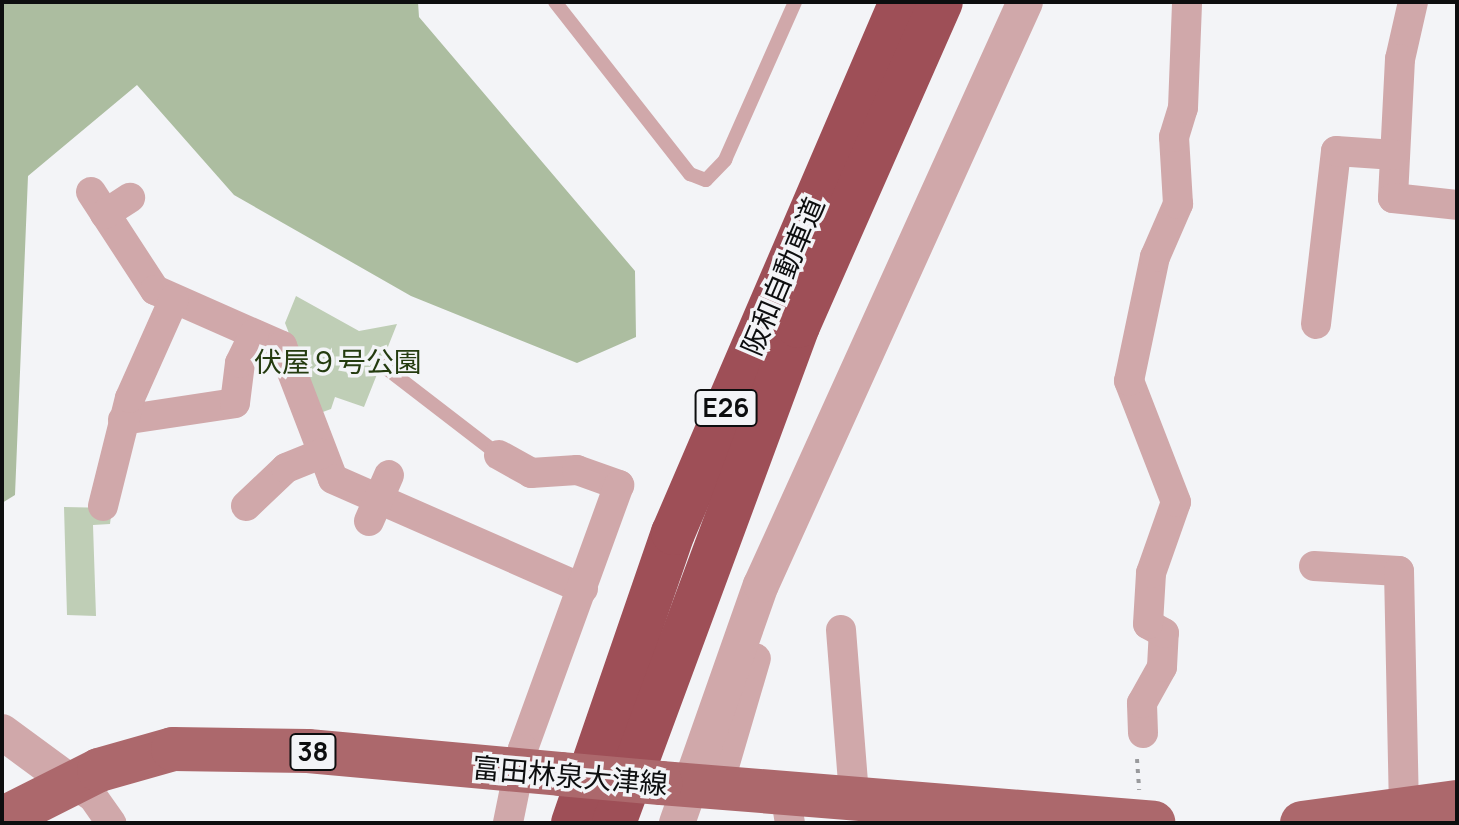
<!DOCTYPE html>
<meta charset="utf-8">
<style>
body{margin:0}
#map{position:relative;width:1459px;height:825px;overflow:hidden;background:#f3f4f7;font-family:Manrope,"Noto Sans JP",sans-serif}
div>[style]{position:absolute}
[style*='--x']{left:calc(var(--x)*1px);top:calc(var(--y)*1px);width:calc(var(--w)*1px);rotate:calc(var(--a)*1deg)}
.green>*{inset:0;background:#bfceb6}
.forest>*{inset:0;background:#acbda0}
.path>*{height:4px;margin-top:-2px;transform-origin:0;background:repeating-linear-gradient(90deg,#999a9d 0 4px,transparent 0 10px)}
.service>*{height:14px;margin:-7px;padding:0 7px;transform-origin:7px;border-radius:7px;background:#d0a8aa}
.minor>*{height:30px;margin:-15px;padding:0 15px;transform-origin:15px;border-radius:15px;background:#d0a8aa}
.tertiary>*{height:36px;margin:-18px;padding:0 18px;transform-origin:18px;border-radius:18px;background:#d0a8aa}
.primary>*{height:44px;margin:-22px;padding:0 22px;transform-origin:22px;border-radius:22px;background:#ac686c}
.motorway>*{height:44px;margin:-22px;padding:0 22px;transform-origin:22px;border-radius:22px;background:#9e4f57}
.primary-bridge>*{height:44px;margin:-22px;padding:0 22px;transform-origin:22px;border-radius:22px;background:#ac686c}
span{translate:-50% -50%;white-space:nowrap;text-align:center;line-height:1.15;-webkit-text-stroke:7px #f3f4f7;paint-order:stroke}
.shield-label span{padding:2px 6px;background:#f3f4f7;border:2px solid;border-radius:6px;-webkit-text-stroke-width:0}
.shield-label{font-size:26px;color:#0d0e0f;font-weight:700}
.street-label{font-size:28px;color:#0d0e0f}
.park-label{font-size:28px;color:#243b0f}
.frame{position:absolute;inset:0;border:4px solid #0d0e0f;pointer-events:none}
</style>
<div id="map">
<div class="green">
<i style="clip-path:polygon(296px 296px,359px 331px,397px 324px,364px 407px,335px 397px,331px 409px,320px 413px,285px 323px)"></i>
<i style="clip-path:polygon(64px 507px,112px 508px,110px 524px,93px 525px,96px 616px,67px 615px)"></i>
</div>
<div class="forest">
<i style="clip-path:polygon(2px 2px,418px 2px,419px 17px,635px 271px,636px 337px,577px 363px,411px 296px,234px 195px,137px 85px,28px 176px,15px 495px,2px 503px)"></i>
</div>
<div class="path">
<i style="--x:1137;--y:759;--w:31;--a:86"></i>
</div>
<div class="service">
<i style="--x:555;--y:2;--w:219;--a:51.9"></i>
<i style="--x:690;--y:174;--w:17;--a:21"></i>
<i style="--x:706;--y:180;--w:28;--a:-46"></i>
<i style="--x:725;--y:160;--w:173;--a:-66.1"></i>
<i style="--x:382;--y:365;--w:148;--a:37.6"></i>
</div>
<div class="minor">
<i style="--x:1413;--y:2;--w:58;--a:102.8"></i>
<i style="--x:1400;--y:59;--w:139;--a:92.9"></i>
<i style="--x:1393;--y:198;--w:64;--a:6.2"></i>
<i style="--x:91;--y:192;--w:117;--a:56.9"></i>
<i style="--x:155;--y:290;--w:139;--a:23.8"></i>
<i style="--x:282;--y:346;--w:142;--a:69"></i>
<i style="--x:333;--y:479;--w:273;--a:23.7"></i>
<i style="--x:105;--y:214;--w:30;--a:-33"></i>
<i style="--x:1316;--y:324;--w:174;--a:-83.4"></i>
<i style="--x:1336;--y:151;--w:59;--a:3.9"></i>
<i style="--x:123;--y:420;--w:113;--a:-8.6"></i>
<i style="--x:235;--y:403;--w:40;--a:-82.9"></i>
<i style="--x:240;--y:363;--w:32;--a:-64"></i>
<i style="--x:499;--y:455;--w:37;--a:29"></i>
<i style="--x:531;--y:473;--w:46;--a:-3.7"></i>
<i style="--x:577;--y:470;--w:45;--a:19.7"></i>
<i style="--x:619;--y:485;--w:281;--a:110"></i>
<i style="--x:523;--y:749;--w:76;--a:101.5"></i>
<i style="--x:103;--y:506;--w:111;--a:-76"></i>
<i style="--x:130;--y:398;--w:108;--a:-66"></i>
<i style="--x:246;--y:506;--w:55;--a:-43.5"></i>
<i style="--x:286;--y:468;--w:38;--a:-22"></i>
<i style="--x:369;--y:521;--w:50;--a:-66.5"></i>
<i style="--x:1314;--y:566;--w:85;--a:3.4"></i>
<i style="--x:1399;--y:571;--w:238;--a:88.8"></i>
<i style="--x:841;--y:630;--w:168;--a:85.5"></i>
<i style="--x:1143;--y:733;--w:30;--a:-92"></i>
<i style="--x:1142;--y:703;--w:41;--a:-60.9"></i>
<i style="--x:1162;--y:667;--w:34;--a:-87"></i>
<i style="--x:1164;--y:633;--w:18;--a:-151"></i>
<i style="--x:1148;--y:624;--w:51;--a:-86.6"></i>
<i style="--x:1151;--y:573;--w:75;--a:-70.6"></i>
<i style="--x:1176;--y:502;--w:130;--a:-111.2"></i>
<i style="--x:1129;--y:381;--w:127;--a:-78.2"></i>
<i style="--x:1155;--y:257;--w:58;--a:-66.5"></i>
<i style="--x:1178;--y:204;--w:67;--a:-93.4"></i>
<i style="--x:1174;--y:137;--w:30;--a:-73"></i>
<i style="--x:1183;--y:108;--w:106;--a:-87.8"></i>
<i style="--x:70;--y:782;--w:27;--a:33"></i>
<i style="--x:93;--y:797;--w:32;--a:55"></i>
<i style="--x:718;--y:787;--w:134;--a:-73.6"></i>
<i style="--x:785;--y:792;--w:31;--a:81"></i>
</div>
<div class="tertiary">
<i style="--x:2;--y:732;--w:84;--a:36.3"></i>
<i style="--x:677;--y:823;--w:252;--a:-70.6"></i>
<i style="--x:761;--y:585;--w:640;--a:-65.64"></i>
</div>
<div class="primary">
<i style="--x:661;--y:783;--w:494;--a:4.6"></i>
<i style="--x:2;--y:819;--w:109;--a:-26.8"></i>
<i style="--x:99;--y:770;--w:77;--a:-15.8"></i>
<i style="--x:173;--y:749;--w:135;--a:0.8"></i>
<i style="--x:308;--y:751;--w:253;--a:5.2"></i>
<i style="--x:1302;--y:823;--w:156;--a:-7.7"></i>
</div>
<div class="motorway">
<i style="--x:573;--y:823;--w:307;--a:-71"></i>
<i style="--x:673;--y:533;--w:578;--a:-66.76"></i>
<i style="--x:614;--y:823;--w:530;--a:-69.68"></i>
<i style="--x:798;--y:326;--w:354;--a:-66.2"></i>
</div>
<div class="primary-bridge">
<i style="--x:560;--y:774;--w:101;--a:5.1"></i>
</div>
<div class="shield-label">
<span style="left:726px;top:408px">E26</span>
<span style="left:313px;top:752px">38</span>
</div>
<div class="street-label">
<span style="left:782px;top:276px;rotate:-67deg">阪和自動車道</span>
<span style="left:570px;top:775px;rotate:5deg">富田林泉大津線</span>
</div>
<div class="park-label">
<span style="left:338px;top:361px">伏屋９号公園</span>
</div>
<div class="frame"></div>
</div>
